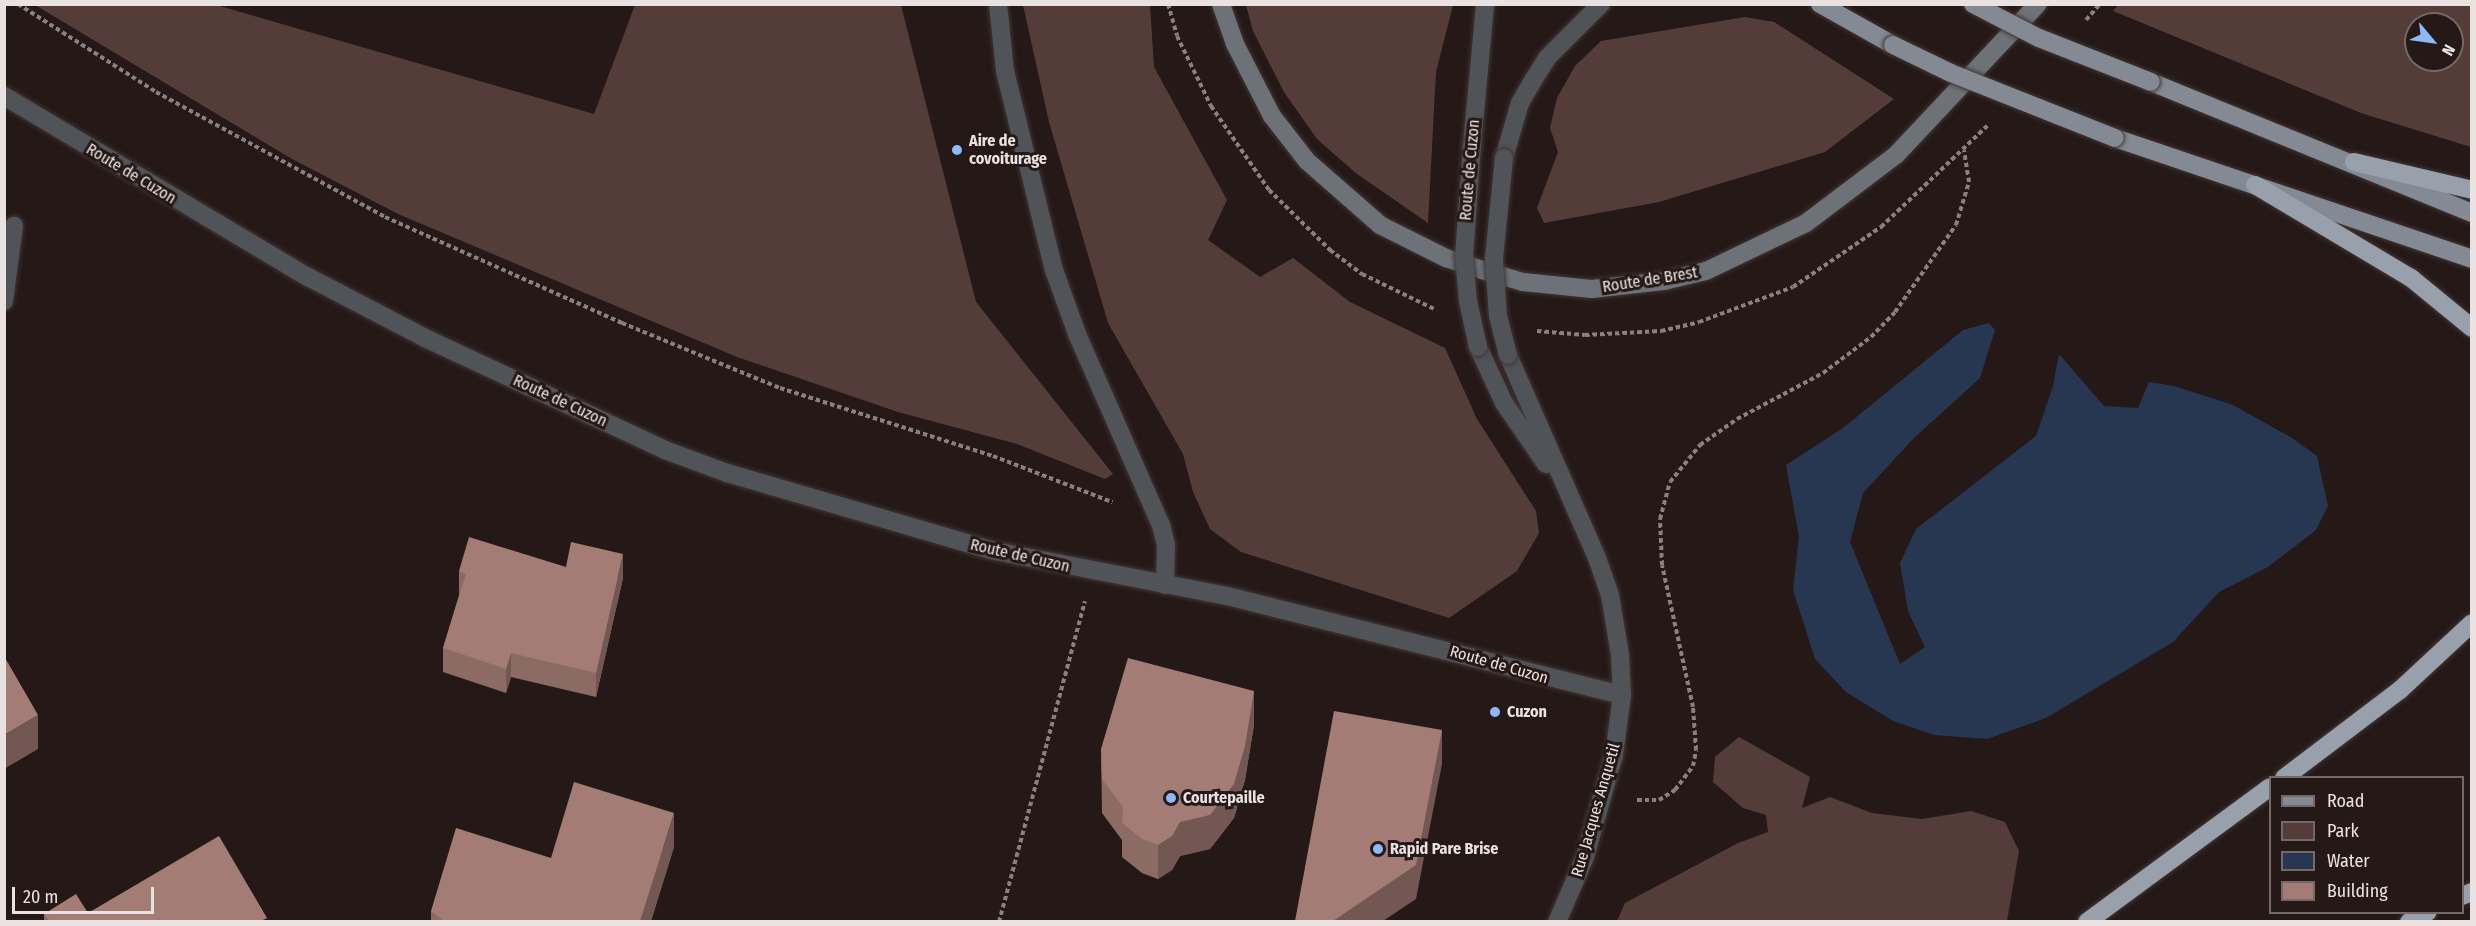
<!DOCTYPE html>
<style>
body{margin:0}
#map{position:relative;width:2476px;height:926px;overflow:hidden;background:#241917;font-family:"Fira Sans Condensed",sans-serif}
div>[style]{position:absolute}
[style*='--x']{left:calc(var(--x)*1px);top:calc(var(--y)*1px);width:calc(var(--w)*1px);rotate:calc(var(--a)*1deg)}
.green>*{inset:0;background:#543d39}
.water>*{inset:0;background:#273751}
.path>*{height:4px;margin-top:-2px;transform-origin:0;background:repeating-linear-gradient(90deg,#8a807e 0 4.5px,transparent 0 7.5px)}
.roads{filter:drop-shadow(0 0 2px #403533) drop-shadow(0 0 2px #403533)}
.lane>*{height:18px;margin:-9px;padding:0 9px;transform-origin:9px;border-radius:9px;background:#505358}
.street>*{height:18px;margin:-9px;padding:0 9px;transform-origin:9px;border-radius:9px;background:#505358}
.secondary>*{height:18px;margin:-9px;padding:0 9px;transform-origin:9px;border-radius:9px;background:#6d7279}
.primary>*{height:18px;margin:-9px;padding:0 9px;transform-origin:9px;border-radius:9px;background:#848a93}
.highway>*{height:18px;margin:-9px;padding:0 9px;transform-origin:9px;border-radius:9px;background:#98a0ab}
.bridges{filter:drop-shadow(0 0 2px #403533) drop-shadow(0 0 2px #403533)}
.street-bridge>*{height:18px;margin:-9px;padding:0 9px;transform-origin:9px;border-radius:9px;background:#505358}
.primary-bridge>*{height:18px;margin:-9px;padding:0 9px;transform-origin:9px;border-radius:9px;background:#848a93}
.wall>*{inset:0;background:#8c6b65}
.shaded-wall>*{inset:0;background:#725752}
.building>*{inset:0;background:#a37c75}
.dots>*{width:16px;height:16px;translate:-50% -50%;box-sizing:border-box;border:3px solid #241917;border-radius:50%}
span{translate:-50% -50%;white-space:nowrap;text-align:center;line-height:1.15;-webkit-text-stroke:6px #241917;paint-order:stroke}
.poi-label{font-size:16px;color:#eae2e0;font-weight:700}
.left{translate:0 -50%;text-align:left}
.street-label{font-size:16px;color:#eae2e0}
.frame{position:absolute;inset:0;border:6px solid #eae2e0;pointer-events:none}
.legend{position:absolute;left:2269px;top:776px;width:195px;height:138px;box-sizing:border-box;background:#241917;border:2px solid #736967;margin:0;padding:8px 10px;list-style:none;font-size:18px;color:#eae2e0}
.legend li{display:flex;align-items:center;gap:12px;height:30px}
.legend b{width:30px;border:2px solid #736967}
.north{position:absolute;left:2404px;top:12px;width:60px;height:60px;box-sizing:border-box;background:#241917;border:2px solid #736967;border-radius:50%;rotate:119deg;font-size:16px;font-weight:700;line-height:24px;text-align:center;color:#eae2e0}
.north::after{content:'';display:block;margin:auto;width:21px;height:27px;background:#8db9fc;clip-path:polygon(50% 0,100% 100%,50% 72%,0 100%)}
.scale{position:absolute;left:12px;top:887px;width:142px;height:27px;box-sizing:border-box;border:3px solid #eae2e0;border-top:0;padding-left:8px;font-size:18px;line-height:21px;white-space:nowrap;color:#eae2e0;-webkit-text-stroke:4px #241917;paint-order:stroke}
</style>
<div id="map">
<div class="green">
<i style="clip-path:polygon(evenodd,2119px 4px,2471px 5px,2471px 147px,2361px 113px,2113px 11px,2119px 4px,2416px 24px,2452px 24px,2452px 60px,2416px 60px,2416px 24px)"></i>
<i style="clip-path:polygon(35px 5px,216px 5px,594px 114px,635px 5px,901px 5px,976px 302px,1113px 474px,1105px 479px,1017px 444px,898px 412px,737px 357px,398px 214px,292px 159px)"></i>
<i style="clip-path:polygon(1023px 5px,1150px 5px,1154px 67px,1227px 200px,1208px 240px,1260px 277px,1293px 258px,1350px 302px,1445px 348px,1477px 419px,1536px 511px,1539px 533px,1517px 571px,1449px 618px,1241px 552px,1210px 529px,1193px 492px,1183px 454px,1108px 323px,1049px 122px)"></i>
<i style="clip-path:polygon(1246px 5px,1453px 5px,1436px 72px,1428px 223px,1357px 174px,1317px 139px,1284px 92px,1253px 31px)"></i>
<i style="clip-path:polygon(1745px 17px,1774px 22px,1894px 99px,1825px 152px,1659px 202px,1544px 223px,1537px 208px,1558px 152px,1550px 128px,1557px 98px,1575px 66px,1601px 41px)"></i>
<i style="clip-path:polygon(1739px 737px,1810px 777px,1802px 808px,1830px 797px,1872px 813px,1922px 819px,1971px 811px,2005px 822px,2019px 851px,2007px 921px,1617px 921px,1625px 903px,1738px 843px,1768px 832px,1766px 815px,1743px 808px,1713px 782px,1715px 757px)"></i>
</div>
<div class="water">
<i style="clip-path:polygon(1989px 323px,1995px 330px,1980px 378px,1914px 438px,1863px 493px,1850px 542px,1900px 664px,1925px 647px,1908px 611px,1900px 563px,1916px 529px,2036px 436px,2053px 386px,2059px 354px,2104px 406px,2138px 408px,2149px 382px,2174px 386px,2233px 405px,2292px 438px,2317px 456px,2328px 506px,2316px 530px,2268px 567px,2219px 592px,2173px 642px,2046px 718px,1987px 739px,1934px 735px,1893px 721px,1846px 692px,1815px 659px,1793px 590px,1799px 537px,1786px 465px,1843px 428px,1963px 330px)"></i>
</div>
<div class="path">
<i style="--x:18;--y:4;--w:164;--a:32.5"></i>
<i style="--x:156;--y:92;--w:261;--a:28.6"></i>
<i style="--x:385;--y:217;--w:260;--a:24.1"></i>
<i style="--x:622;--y:323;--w:171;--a:22.4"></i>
<i style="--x:780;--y:388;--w:224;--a:17.7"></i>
<i style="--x:993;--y:456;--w:128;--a:21.1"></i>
<i style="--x:1168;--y:4;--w:33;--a:74"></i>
<i style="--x:1177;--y:36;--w:78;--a:64.1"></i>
<i style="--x:1211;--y:106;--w:102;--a:55.4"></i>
<i style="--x:1269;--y:190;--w:86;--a:44.5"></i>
<i style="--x:1330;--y:250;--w:40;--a:37"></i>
<i style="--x:1362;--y:274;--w:82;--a:25.9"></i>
<i style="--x:2086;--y:20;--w:21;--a:-49"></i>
<i style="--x:1537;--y:331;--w:48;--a:4.8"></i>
<i style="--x:1585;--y:335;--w:76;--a:-3"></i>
<i style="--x:1661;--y:331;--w:39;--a:-13"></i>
<i style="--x:1699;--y:322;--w:100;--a:-20.4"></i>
<i style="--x:1793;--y:287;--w:107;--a:-34.3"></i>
<i style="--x:1881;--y:227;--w:149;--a:-43.6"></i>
<i style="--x:1637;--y:800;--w:22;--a:0"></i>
<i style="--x:1659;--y:800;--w:19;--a:-32"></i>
<i style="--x:1675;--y:790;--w:30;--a:-53"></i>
<i style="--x:1693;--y:766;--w:16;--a:-79"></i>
<i style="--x:1696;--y:750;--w:43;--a:-94"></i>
<i style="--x:1693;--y:707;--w:145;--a:-102.3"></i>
<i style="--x:1662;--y:565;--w:46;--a:-92.5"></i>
<i style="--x:1660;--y:519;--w:38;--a:-75"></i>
<i style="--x:1670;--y:482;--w:48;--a:-51"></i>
<i style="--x:1700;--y:445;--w:45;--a:-35.1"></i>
<i style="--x:1737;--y:419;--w:98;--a:-28.1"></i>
<i style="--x:1823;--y:373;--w:60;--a:-36.9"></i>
<i style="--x:1871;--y:337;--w:35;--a:-46"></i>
<i style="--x:1895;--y:312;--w:106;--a:-55"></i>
<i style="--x:1956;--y:225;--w:45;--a:-73.2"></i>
<i style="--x:1969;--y:182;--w:32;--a:-99"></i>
<i style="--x:999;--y:922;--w:332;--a:-75"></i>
</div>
<div class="roads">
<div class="lane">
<i style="--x:4;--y:301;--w:76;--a:-82.4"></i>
</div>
<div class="street">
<i style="--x:998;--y:4;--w:67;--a:84"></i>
<i style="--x:1005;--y:71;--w:205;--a:76.2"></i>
<i style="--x:1054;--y:270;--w:68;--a:70.2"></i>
<i style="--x:1077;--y:334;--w:209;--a:66.3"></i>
<i style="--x:1161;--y:525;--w:21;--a:76"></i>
<i style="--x:1166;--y:545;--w:40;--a:91.4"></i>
<i style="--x:4;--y:96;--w:354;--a:30.8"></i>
<i style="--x:308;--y:277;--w:134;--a:27.5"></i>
<i style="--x:427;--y:339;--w:263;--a:25"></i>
<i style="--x:665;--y:450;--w:66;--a:20.4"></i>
<i style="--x:727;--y:473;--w:274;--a:16.3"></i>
<i style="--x:990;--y:550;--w:241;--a:11"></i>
<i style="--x:1227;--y:596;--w:407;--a:14.1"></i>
<i style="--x:1472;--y:145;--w:142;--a:-84.7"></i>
<i style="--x:1504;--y:158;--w:57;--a:-73.8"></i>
<i style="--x:1520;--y:103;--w:28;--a:-60"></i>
<i style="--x:1534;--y:79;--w:25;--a:-58"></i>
<i style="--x:1547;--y:58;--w:76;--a:-45"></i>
<i style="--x:1478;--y:347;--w:62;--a:65.1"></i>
<i style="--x:1504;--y:403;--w:74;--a:55.5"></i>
<i style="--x:1508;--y:355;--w:219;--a:66.3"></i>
<i style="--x:1596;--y:555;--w:42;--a:70.7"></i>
<i style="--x:1610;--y:595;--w:61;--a:80.5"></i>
<i style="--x:1620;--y:655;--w:40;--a:87.1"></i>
<i style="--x:1622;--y:695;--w:61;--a:97.6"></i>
<i style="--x:1614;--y:755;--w:106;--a:105.9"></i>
<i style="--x:1585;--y:857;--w:71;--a:113.3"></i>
</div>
<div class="secondary">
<i style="--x:1221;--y:4;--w:42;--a:70.7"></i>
<i style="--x:1235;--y:44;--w:81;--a:62.8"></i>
<i style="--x:1272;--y:116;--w:57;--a:52.1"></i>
<i style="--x:1307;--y:161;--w:97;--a:41.2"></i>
<i style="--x:1380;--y:225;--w:74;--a:26.6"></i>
<i style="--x:1446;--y:258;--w:38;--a:18"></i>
<i style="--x:1482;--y:270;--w:43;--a:16.3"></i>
<i style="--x:1523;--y:282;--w:69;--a:5.8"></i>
<i style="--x:1592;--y:289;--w:72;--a:-6.3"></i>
<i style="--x:1664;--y:281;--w:43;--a:-13.4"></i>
<i style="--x:1706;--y:271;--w:111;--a:-25.6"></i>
<i style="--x:1806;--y:223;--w:113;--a:-37.1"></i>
<i style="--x:1896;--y:155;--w:207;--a:-46.8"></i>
</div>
<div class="primary">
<i style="--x:1820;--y:4;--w:84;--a:29.3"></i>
<i style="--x:2151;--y:82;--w:347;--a:22.2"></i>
<i style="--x:2115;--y:138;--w:377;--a:18.7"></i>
</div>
<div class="highway">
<i style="--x:2354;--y:162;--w:121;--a:13.3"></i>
<i style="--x:2255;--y:185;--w:182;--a:30.8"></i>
<i style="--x:2411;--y:278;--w:79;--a:39.3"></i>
<i style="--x:2284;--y:778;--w:146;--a:-37.2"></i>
<i style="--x:2400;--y:690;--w:98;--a:-42.9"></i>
<i style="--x:2462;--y:896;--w:11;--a:-22"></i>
<i style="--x:2087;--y:922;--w:227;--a:-36.4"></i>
<i style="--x:2409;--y:922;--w:21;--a:-28"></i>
</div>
</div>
<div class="bridges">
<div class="street-bridge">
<i style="--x:1472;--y:145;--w:111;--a:94.1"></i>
<i style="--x:1464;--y:256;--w:45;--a:84.9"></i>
<i style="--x:1468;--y:301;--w:47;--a:77.7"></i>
<i style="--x:1504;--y:158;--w:101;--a:95.7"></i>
<i style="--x:1494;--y:259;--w:57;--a:86"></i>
<i style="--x:1498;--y:316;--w:40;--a:75.6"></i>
</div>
<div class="primary-bridge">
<i style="--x:1973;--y:4;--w:74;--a:27.3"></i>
<i style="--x:2039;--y:38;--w:120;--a:21.4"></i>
<i style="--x:1893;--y:45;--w:64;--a:25.8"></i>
<i style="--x:1951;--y:73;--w:176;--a:21.6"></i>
</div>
</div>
<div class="wall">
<i style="clip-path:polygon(566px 567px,623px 578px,596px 697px,511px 677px,506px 693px,443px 672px,443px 648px,459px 595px,459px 571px)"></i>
<i style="clip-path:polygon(1254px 725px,1245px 780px,1234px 818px,1210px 849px,1180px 856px,1172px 870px,1158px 879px,1142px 873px,1122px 857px,1122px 840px,1102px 813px,1101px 749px)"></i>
<i style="clip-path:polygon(674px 847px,651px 921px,431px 921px,431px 911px,551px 858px)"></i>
<i style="clip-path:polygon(88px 913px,267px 921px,44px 921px,44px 914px)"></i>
</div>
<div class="shaded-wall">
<i style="clip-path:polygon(623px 554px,623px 578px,596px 697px,596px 673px)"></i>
<i style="clip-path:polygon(511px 653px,511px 677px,506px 693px,506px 669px)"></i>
<i style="clip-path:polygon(1254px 691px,1254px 725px,1245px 780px,1234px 818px,1210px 849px,1180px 856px,1172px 870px,1158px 879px,1158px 845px)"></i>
<i style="clip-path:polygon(38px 715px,38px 749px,4px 769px,4px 735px)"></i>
<i style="clip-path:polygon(1442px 730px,1442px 764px,1416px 899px,1383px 921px,1333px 921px)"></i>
<i style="clip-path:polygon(674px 813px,674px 847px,651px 921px,640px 921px)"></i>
</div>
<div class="building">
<i style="clip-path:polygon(469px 537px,566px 567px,571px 542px,623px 554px,596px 673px,511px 653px,506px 669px,443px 648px,466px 574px,459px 571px)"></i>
<i style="clip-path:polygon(4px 656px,38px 715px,4px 735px)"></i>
<i style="clip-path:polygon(1128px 658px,1254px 691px,1245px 746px,1234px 784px,1210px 815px,1180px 822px,1172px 836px,1158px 845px,1142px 839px,1122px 823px,1123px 807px,1102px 779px,1101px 749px)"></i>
<i style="clip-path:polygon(1334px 711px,1442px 730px,1416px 865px,1333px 921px,1295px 921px)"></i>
<i style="clip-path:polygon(574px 782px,674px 813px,640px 921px,444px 921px,431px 911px,456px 828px,551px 858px)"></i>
<i style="clip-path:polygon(219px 836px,267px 918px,261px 921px,49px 921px,44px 914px,76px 894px,88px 913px)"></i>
</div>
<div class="dots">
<i style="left:957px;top:150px;background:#8db9fc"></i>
<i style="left:1495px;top:712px;background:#8db9fc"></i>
<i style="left:1171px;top:798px;background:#8db9fc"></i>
<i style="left:1378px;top:849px;background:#8db9fc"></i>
</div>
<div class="poi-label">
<span class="left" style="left:969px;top:150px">Aire de<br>covoiturage</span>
<span class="left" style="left:1507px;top:712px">Cuzon</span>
<span class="left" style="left:1183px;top:798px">Courtepaille</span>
<span class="left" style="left:1390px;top:849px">Rapid Pare Brise</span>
</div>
<div class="street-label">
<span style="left:1470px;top:170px;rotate:-85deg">Route de Cuzon</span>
<span style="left:131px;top:174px;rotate:31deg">Route de Cuzon</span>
<span style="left:1650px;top:280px;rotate:-9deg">Route de Brest</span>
<span style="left:560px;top:401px;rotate:25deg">Route de Cuzon</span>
<span style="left:1020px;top:556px;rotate:13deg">Route de Cuzon</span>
<span style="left:1499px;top:665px;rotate:16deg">Route de Cuzon</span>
<span style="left:1596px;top:810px;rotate:-74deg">Rue Jacques Anquetil</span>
</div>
<div class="frame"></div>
<ul class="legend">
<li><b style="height:8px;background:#848a93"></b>Road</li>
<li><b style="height:16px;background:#543d39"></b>Park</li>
<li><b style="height:16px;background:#273751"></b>Water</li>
<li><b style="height:16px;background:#a37c75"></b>Building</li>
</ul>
<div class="north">N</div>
<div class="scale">20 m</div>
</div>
